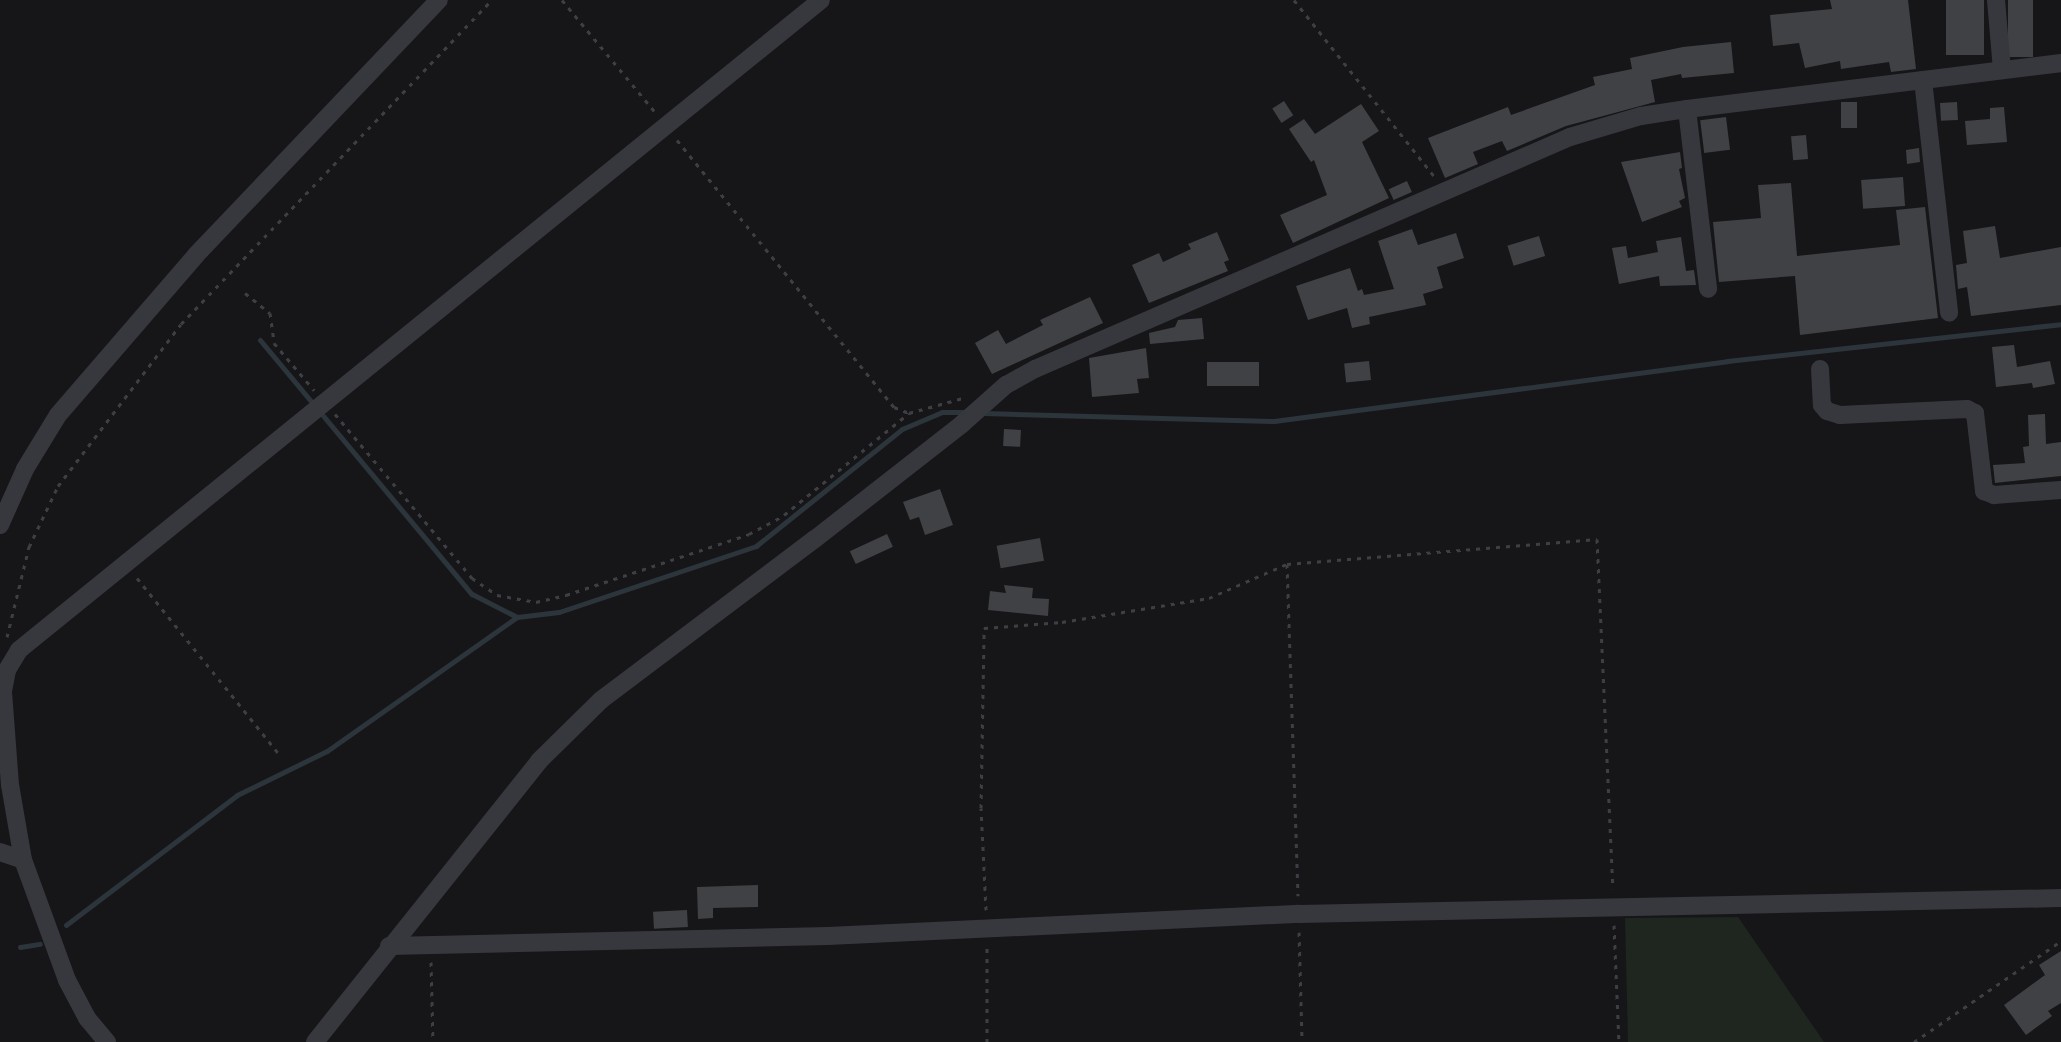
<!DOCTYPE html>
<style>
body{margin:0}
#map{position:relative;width:2061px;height:1042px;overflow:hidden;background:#161618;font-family:"Golos Text",sans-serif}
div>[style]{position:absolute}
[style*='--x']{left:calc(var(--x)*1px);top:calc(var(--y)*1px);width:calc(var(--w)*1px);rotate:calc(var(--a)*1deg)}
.green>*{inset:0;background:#1e261f}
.stream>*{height:5px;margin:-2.5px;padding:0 2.5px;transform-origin:2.5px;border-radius:2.5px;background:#2c353c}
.building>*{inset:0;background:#404145;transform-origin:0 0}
.path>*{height:3px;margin-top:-1.5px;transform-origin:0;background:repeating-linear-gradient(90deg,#3d3f44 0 4px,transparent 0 10px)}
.minor>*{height:18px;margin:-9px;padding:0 9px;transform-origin:9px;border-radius:9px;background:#37383d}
span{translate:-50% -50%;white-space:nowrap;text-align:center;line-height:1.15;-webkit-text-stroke:8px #111113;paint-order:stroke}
</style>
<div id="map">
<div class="green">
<i style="clip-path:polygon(1738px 917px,1824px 1042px,1628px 1042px,1625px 918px)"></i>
</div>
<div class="stream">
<i style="--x:260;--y:340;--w:331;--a:50.2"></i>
<i style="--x:472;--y:594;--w:51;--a:27.1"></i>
<i style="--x:517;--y:617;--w:42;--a:-6.8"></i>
<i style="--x:559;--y:612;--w:208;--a:-18.5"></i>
<i style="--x:756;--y:546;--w:187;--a:-38.7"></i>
<i style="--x:902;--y:429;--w:43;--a:-23"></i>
<i style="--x:942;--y:412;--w:24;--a:0"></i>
<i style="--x:984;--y:413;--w:290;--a:1.6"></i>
<i style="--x:1274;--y:421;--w:457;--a:-7.5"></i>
<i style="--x:1727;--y:361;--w:336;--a:-6.3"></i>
<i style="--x:66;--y:925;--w:215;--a:-37.2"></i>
<i style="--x:237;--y:795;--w:100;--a:-26.1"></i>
<i style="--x:327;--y:751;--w:232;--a:-35.2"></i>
<i style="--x:20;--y:947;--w:20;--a:-9"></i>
</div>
<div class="building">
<i style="clip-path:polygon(1830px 0,1908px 0,1916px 69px,1891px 72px,1889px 62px,1841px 69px,1840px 61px,1805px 68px,1799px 43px,1773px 46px,1770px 15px,1832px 9px)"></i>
<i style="left:1946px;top:0;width:38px;height:55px"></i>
<i style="left:2008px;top:0;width:25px;height:57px"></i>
<i style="clip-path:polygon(1731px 42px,1734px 73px,1682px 78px,1681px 74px,1651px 80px,1655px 102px,1566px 126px,1507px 151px,1502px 141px,1473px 152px,1478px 164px,1445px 178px,1428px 138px,1508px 107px,1511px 115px,1595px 85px,1593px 77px,1632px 69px,1630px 58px,1683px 47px)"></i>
<i style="left:1284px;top:101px;width:17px;height:14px;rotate:57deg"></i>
<i style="left:1841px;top:102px;width:16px;height:26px"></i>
<i style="left:1957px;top:102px;width:18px;height:17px;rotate:87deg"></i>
<i style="clip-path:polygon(1361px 104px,1379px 131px,1362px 142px,1389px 198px,1293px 243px,1280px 215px,1327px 195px,1314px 160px,1311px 162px,1289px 129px,1304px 119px,1315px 134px)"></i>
<i style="clip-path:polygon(2004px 107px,2007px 142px,1967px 145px,1965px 121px,1990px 119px,1990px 108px)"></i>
<i style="left:1726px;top:117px;width:33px;height:26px;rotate:83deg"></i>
<i style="left:1806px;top:135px;width:24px;height:15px;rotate:85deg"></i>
<i style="clip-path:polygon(1919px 148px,1920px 162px,1907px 164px,1906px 150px)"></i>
<i style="clip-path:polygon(1680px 152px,1682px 168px,1679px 169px,1685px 198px,1679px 201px,1682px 207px,1642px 222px,1621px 162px)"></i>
<i style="left:1903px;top:177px;width:29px;height:42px;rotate:86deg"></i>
<i style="left:1407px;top:181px;width:12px;height:20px;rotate:66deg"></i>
<i style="clip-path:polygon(1791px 183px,1797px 256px,1900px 245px,1896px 210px,1925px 207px,1938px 318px,1800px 335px,1795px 276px,1719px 282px,1713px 222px,1761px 218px,1758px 185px)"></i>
<i style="clip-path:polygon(1995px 226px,2000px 258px,2061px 247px,2061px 305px,1971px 316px,1967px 287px,1958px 289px,1956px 265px,1967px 263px,1963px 231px)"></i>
<i style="clip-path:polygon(1412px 229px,1418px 245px,1456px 233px,1464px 258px,1437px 267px,1443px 288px,1423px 294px,1426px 305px,1369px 317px,1370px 324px,1352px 328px,1347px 308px,1308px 320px,1296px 286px,1350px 268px,1358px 291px,1362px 289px,1364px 295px,1394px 289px,1378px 241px)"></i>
<i style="clip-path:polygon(1217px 232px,1229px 260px,1224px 262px,1228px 271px,1149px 303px,1132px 265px,1159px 253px,1163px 262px,1191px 249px,1188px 244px)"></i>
<i style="left:1539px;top:236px;width:21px;height:33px;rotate:73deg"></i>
<i style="clip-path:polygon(1681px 237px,1686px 271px,1694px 270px,1696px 285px,1660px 286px,1659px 276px,1619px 284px,1612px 248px,1626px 246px,1628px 258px,1658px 252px,1656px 241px)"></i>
<i style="clip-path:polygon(1090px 297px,1103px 323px,992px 374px,975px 343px,998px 330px,1006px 344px,1043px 325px,1040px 320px)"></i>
<i style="clip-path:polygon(1202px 318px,1204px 339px,1150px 344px,1149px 333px,1175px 327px,1178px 320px)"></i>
<i style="clip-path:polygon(2014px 345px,2017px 367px,2050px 361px,2055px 384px,2033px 388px,2032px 383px,1996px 387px,1992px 347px)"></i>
<i style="clip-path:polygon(1146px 348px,1149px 378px,1137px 379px,1139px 393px,1092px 397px,1089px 358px)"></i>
<i style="left:1369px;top:361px;width:19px;height:25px;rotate:84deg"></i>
<i style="left:1207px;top:362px;width:52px;height:24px"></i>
<i style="clip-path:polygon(2045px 414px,2046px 444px,2061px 442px,2061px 476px,1995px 483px,1993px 465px,2025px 463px,2023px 447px,2029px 446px,2028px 415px)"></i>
<i style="left:1004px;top:429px;width:17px;height:17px;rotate:3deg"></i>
<i style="clip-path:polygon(940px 489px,953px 525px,925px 535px,919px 517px,910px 520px,903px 502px)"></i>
<i style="left:887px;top:534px;width:14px;height:41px;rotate:65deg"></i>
<i style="left:1040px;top:538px;width:23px;height:44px;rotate:80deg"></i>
<i style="clip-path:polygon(1004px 585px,1033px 588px,1032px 598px,1049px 599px,1048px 616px,988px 610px,990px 591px,1006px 593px)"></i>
<i style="clip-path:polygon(758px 885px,758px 907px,713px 908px,713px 918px,698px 919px,697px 887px)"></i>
<i style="left:687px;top:910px;width:17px;height:34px;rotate:87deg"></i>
<i style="clip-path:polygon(2061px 951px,2061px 1003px,2048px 1011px,2052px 1016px,2026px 1035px,2004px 1005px,2045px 975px,2039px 965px)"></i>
</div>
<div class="path">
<i style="--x:562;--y:0;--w:146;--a:50.3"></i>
<i style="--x:1294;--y:0;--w:226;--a:51.5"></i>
<i style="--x:677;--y:140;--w:344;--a:50.9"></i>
<i style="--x:894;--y:407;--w:16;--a:22"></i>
<i style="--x:909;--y:413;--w:56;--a:-15.5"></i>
<i style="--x:245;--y:293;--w:32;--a:39"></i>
<i style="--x:270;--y:313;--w:30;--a:82"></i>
<i style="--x:274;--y:343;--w:62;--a:49.6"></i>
<i style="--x:335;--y:414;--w:214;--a:50.1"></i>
<i style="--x:472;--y:578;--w:30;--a:34"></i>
<i style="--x:497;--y:595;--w:40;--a:10"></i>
<i style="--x:536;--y:602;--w:31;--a:-13"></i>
<i style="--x:566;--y:595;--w:193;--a:-18.4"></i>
<i style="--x:749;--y:534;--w:40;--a:-28"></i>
<i style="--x:784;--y:515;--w:161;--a:-39.2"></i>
<i style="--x:1287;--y:564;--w:332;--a:88.1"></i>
<i style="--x:137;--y:578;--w:226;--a:51.1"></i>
<i style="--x:7;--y:637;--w:93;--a:-76.3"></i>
<i style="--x:29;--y:547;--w:68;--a:-64.6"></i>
<i style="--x:58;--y:486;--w:203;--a:-52.8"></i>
<i style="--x:181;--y:324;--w:449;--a:-46.2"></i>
<i style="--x:986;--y:910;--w:102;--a:-92.8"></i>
<i style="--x:981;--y:808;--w:180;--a:-89"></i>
<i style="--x:984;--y:628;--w:78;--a:-4.4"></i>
<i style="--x:1062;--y:622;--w:149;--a:-9.3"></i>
<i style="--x:1209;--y:598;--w:85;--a:-23.6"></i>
<i style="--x:1287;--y:564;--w:311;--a:-4.6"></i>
<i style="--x:1597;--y:539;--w:350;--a:87.4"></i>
<i style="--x:1614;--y:925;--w:117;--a:87.6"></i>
<i style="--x:1299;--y:932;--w:110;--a:88.4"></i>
<i style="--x:431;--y:962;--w:80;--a:88.6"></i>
<i style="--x:987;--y:1042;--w:96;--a:-90"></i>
<i style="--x:1914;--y:1042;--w:178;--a:-34.5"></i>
</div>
<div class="minor">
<i style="--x:1996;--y:0;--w:70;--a:85.1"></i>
<i style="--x:1923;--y:80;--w:234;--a:83.6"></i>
<i style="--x:1687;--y:109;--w:181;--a:83.3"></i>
<i style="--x:1820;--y:369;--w:36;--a:87"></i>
<i style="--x:1822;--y:405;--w:8;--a:50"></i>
<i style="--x:1827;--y:411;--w:14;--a:17"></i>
<i style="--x:1840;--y:415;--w:127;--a:-2.7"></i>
<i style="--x:1967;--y:409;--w:9;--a:27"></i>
<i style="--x:1975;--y:413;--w:79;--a:83.4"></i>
<i style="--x:1984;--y:491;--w:11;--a:22"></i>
<i style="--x:1994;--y:495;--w:67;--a:-4.3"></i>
<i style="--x:0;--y:525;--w:61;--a:-65.9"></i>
<i style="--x:25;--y:469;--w:63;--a:-58.6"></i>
<i style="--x:58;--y:415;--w:211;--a:-49.2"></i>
<i style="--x:196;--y:255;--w:352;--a:-46.4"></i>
<i style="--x:0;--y:852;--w:24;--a:19"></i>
<i style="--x:389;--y:946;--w:439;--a:-1.3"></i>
<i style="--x:828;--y:936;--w:472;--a:-2.7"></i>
<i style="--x:1299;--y:914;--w:762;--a:-1.2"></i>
<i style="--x:107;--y:1042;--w:31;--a:-130"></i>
<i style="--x:87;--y:1018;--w:43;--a:-117.8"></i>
<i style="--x:67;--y:980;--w:128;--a:-110.1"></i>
<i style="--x:23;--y:860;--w:76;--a:-99.8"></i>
<i style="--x:10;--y:785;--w:94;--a:-94.3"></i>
<i style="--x:3;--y:691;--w:21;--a:-79"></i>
<i style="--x:7;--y:670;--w:23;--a:-59"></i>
<i style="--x:19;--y:650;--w:1032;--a:-39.02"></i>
<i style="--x:315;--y:1042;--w:359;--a:-51.4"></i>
<i style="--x:539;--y:761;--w:87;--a:-44.5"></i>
<i style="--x:601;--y:700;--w:268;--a:-37"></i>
<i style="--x:815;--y:539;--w:187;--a:-38"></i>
<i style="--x:962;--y:424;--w:59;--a:-41.6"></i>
<i style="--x:1006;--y:385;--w:33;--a:-29"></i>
<i style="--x:1035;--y:369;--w:583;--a:-23.44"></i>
<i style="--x:1570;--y:137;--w:74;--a:-16.5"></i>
<i style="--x:1641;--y:116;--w:47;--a:-8.7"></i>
<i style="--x:1687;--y:109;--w:377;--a:-7"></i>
</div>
</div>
